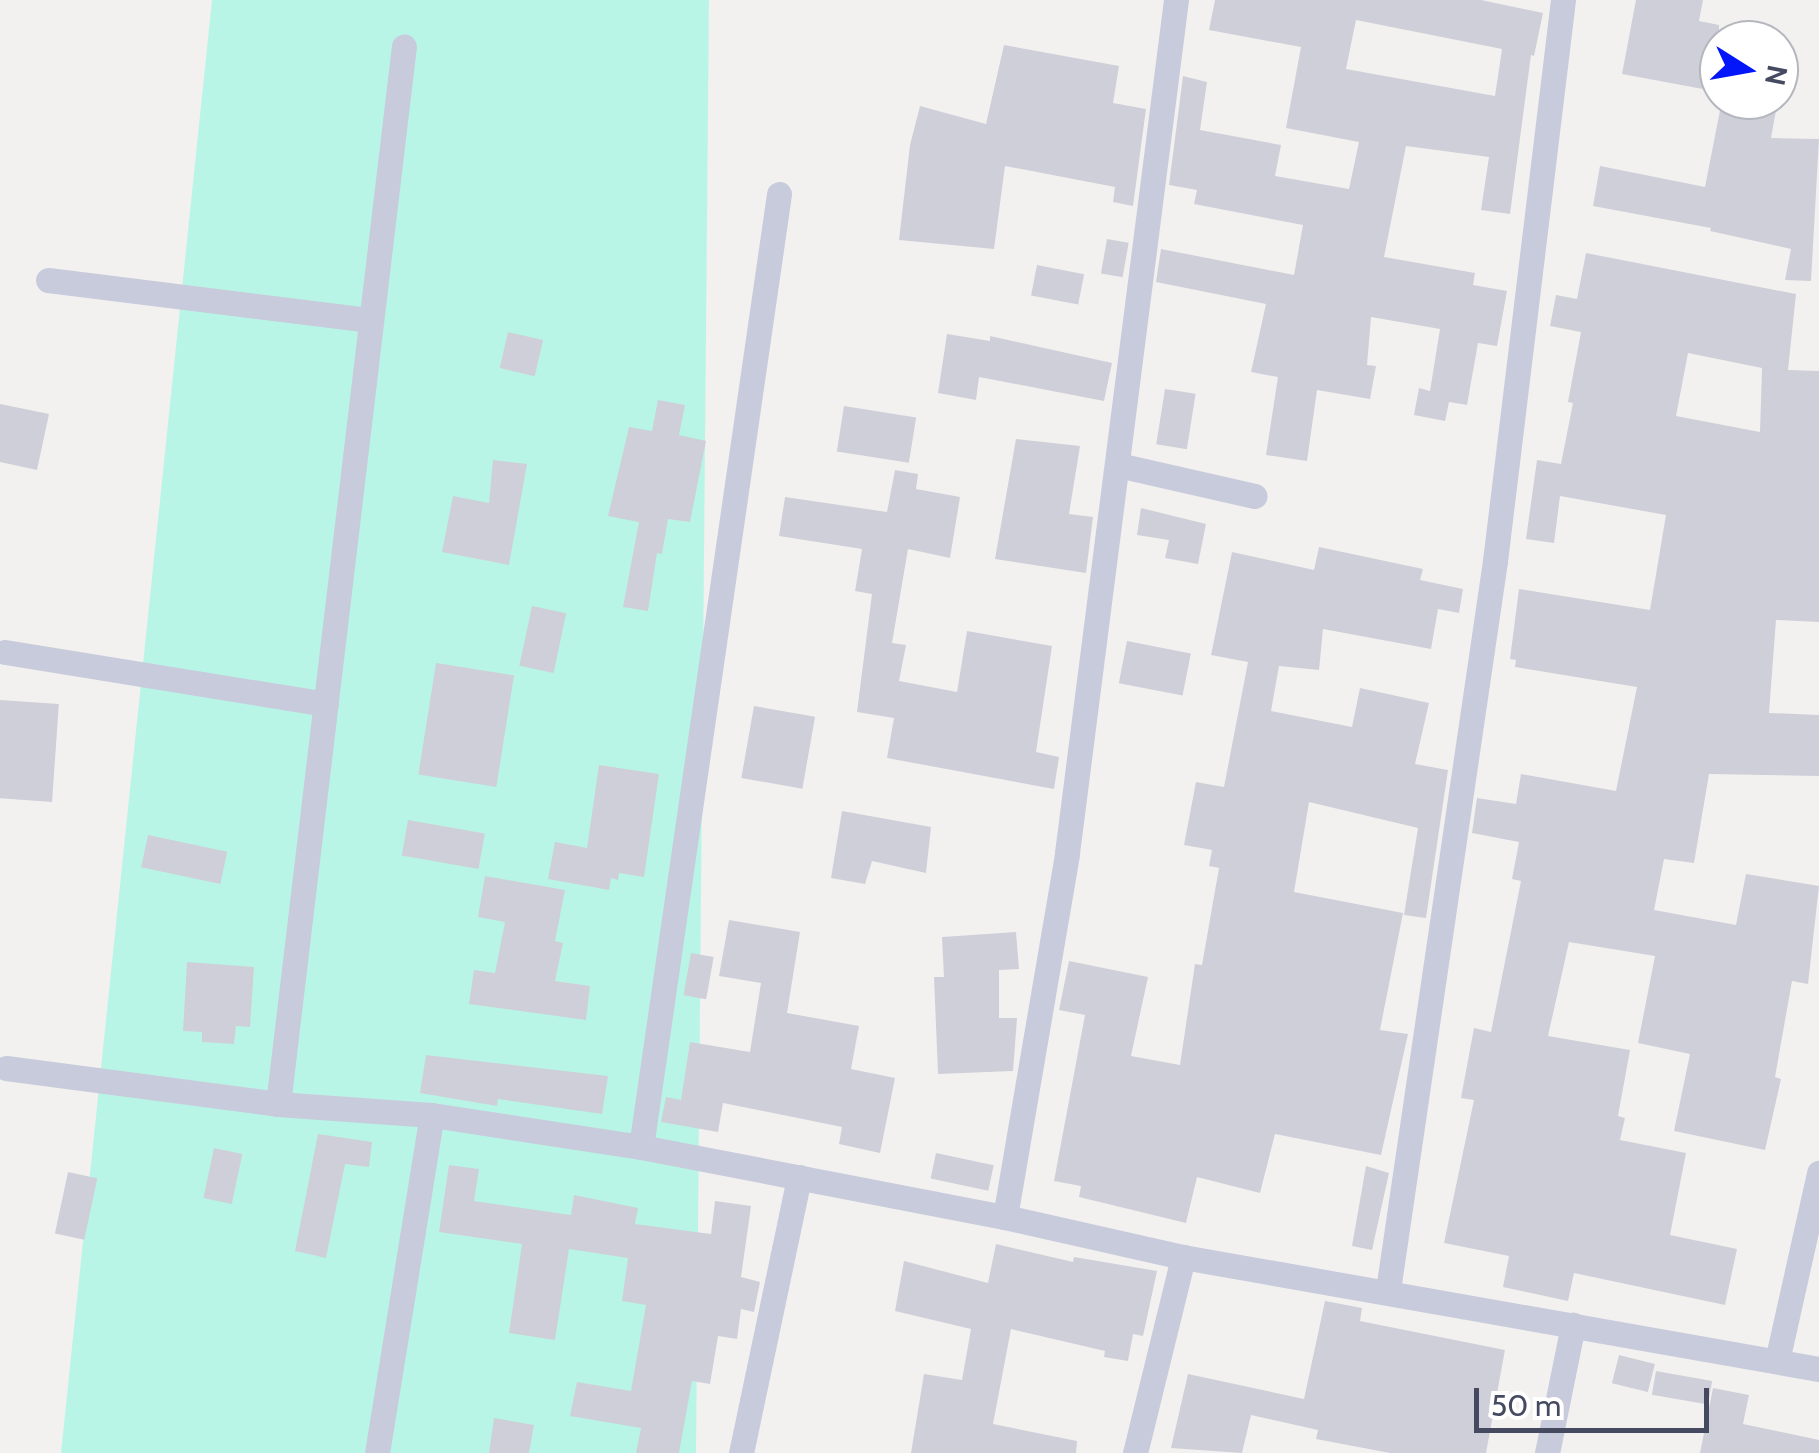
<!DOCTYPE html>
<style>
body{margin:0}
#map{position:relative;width:1819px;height:1453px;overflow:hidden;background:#f3f1ef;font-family:Cabin,sans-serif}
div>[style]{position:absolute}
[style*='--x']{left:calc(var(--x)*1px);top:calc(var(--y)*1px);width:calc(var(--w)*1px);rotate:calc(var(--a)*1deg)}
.green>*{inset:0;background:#b9f5e6}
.building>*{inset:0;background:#cfcfd9;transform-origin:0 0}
.street>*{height:25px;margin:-12.5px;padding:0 12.5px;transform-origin:12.5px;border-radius:12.5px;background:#c8cbdb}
span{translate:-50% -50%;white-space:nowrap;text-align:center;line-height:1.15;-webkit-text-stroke:8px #fff;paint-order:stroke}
.north{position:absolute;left:1699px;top:20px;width:100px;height:100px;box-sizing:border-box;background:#fff;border:2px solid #b5b7bf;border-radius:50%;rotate:101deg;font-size:28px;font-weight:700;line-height:40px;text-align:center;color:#454a60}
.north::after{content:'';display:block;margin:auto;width:35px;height:45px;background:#0316f9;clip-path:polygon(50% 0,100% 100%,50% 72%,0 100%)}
.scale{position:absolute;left:1474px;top:1388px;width:235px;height:45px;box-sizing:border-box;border:5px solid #454a60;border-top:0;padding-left:12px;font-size:30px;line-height:35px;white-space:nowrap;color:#454a60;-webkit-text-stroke:8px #fff;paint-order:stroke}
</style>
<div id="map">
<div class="green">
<i style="clip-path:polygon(212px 0,709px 0,696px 1453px,61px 1453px)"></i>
</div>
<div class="building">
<i style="clip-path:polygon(evenodd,1215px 0,1481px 0,1543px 13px,1534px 56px,1531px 55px,1510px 214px,1481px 210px,1489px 157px,1406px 146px,1384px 257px,1475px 273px,1473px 285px,1507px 291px,1497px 346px,1478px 343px,1467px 405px,1449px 402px,1445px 421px,1414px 415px,1419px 388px,1430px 391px,1440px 329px,1371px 317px,1367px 365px,1376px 366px,1370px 399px,1317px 390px,1307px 461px,1266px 455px,1278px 377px,1251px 372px,1266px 304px,1156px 282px,1161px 249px,1294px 275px,1303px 225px,1194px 204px,1197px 190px,1169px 185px,1183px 76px,1207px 82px,1200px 130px,1281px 145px,1275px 176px,1349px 189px,1359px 142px,1286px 128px,1301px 47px,1209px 30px,1215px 0,1356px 20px,1502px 49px,1495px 96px,1346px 69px,1356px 20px)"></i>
<i style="clip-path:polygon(1636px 0,1703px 0,1699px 21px,1719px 25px,1719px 92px,1622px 74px)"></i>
<i style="clip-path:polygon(1004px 45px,1119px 66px,1113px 103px,1146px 109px,1133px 206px,1113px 202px,1115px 187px,1005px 166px,994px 249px,899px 240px,910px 145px,920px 106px,986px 124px)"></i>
<i style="clip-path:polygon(1722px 100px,1778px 100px,1771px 138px,1819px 139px,1811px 281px,1785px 280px,1791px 249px,1710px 231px,1711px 228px,1593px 206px,1600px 166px,1705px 187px)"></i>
<i style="left:1107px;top:239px;width:22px;height:35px;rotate:10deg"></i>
<i style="clip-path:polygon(evenodd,1586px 253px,1796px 294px,1788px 370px,1819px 371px,1819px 622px,1776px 620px,1769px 713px,1819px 715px,1819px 776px,1709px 774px,1694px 863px,1664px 859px,1654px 910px,1736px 925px,1746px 874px,1819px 886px,1808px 984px,1792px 981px,1775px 1077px,1781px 1079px,1765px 1150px,1674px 1131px,1690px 1054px,1638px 1043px,1655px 956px,1569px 942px,1548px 1036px,1630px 1050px,1618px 1116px,1625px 1118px,1620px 1140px,1686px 1153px,1670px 1235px,1737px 1249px,1725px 1305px,1574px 1273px,1568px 1301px,1503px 1287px,1509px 1256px,1444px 1243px,1474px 1100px,1461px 1098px,1474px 1028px,1491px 1032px,1521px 881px,1512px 879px,1519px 842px,1472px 833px,1477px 798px,1516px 804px,1521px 774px,1616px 791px,1637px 687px,1515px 667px,1516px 660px,1510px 659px,1519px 589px,1650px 610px,1666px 515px,1560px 496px,1554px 543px,1526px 539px,1537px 460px,1561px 464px,1573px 403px,1568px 402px,1581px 332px,1550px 326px,1556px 295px,1577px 299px,1586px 253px,1688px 353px,1762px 368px,1760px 432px,1676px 416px,1688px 353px)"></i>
<i style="left:1037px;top:265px;width:48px;height:31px;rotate:11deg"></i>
<i style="left:508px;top:332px;width:36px;height:37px;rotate:13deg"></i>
<i style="clip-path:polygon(947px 334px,990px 341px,990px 336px,1112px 363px,1104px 401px,979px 377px,976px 400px,938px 393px)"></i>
<i style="left:1165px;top:389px;width:31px;height:56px;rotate:9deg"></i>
<i style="clip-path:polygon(658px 400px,685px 405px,679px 435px,706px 441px,690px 522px,668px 519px,662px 554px,657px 553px,648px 611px,623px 607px,639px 522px,608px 516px,629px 427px,652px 431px)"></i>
<i style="clip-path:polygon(0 404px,49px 414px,37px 470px,0 462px)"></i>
<i style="left:844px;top:406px;width:73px;height:46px;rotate:9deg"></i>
<i style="clip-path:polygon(1016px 439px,1080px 446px,1069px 514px,1093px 517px,1086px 573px,995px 559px)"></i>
<i style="clip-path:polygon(493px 460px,527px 464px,509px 565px,442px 552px,453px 496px,489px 503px)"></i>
<i style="clip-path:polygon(895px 470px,918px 474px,916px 489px,960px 497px,950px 558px,908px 549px,892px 643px,906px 645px,899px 681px,957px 692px,967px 631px,1052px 646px,1036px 752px,1059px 757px,1054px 789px,887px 758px,894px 718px,857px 712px,872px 594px,855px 591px,862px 549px,779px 536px,785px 497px,887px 512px)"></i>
<i style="clip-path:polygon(1141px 508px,1206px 524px,1198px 564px,1165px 558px,1169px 540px,1137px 535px)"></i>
<i style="clip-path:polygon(1319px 547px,1423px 569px,1420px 580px,1463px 589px,1459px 613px,1438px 609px,1431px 649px,1323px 629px,1319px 670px,1279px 666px,1271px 711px,1352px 727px,1360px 688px,1429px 703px,1415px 764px,1448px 770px,1426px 918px,1404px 915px,1418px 828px,1309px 802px,1294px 892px,1403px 913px,1380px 1030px,1408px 1034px,1381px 1155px,1275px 1134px,1260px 1193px,1197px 1177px,1186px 1223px,1079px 1197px,1081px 1186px,1054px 1181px,1085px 1015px,1059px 1010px,1069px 961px,1148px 977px,1131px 1056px,1180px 1065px,1195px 964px,1202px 965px,1219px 868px,1209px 866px,1212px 850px,1184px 845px,1196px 782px,1224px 787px,1248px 662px,1211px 655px,1232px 552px,1314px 570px)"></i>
<i style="left:532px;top:606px;width:35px;height:61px;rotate:12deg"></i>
<i style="left:1127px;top:641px;width:65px;height:43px;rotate:11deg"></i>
<i style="left:436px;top:663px;width:79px;height:113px;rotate:9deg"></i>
<i style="left:0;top:700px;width:59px;height:98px;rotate:4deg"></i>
<i style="left:754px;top:706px;width:62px;height:73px;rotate:10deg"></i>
<i style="clip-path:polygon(599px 765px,659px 774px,644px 877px,619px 873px,618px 880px,611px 878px,609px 890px,548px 879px,555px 842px,587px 848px)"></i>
<i style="clip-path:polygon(842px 811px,931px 827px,926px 873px,872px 861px,865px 884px,831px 878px)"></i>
<i style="left:408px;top:820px;width:78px;height:36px;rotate:10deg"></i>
<i style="left:148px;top:835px;width:81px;height:33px;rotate:12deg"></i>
<i style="clip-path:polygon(485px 876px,565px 890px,555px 941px,563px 943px,555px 981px,590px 986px,586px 1020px,469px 1004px,474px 970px,495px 973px,505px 922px,478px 917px)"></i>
<i style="clip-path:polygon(729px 920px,800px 932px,787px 1013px,859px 1026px,851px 1069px,895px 1078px,880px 1153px,839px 1144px,842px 1127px,723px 1103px,718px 1132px,661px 1122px,666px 1097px,681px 1100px,690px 1042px,750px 1052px,761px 983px,719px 976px)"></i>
<i style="clip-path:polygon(1016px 932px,1019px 969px,999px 970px,999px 1018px,1017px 1018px,1013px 1071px,938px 1074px,934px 977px,944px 977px,942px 937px)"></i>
<i style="left:691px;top:953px;width:23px;height:43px;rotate:10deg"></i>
<i style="clip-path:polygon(187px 962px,254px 967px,250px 1027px,236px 1026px,234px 1044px,202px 1042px,202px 1032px,183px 1031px)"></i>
<i style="clip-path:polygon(426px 1055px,608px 1076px,602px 1114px,498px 1099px,497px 1106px,420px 1093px)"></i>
<i style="clip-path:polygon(318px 1134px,372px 1142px,369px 1167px,345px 1164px,326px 1258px,295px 1251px)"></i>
<i style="left:214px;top:1148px;width:29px;height:51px;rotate:12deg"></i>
<i style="left:936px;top:1153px;width:59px;height:26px;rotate:12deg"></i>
<i style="clip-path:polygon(449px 1165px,479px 1169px,474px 1201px,571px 1215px,574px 1195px,638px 1208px,635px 1224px,711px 1234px,715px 1201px,751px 1206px,741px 1277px,760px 1282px,754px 1312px,741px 1309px,737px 1339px,718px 1336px,710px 1384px,692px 1381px,679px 1453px,636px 1453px,641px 1428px,570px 1416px,577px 1382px,631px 1391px,646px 1305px,622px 1301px,628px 1258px,569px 1249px,555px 1340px,509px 1333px,522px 1244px,439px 1232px)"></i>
<i style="clip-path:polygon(1366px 1166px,1389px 1173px,1372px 1250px,1352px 1246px)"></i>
<i style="left:68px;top:1172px;width:30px;height:63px;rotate:12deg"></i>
<i style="clip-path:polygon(996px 1244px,1073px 1262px,1074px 1257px,1157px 1271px,1143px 1336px,1133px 1334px,1128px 1361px,1104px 1357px,1105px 1351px,1011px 1329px,993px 1424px,1077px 1441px,1076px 1453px,911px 1453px,924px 1374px,962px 1380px,971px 1329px,895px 1311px,904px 1261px,988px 1283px)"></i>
<i style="clip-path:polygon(1325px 1301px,1362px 1308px,1360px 1321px,1505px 1350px,1486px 1453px,1390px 1453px,1316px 1439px,1318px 1430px,1251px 1415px,1242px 1453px,1171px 1448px,1188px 1374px,1304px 1399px)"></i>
<i style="left:1619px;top:1355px;width:37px;height:29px;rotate:14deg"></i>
<i style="left:1656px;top:1371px;width:57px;height:24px;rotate:10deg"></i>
<i style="clip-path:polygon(1713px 1388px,1749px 1395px,1743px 1424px,1819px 1440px,1819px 1453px,1700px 1453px)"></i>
<i style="clip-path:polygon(494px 1418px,534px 1425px,529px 1453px,489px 1453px)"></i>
</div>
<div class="street">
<i style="--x:48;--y:280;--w:325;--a:7.1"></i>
<i style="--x:1118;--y:465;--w:140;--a:12.8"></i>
<i style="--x:5;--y:652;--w:325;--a:9.2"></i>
<i style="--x:6;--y:1068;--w:274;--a:7.5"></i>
<i style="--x:278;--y:1104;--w:154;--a:4.1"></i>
<i style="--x:432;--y:1115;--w:211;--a:8.7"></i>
<i style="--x:641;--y:1147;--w:371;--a:10.9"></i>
<i style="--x:1005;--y:1217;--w:182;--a:12.7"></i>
<i style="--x:1183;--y:1257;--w:646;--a:9.99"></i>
<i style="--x:278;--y:1104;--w:1065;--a:-83.21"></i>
<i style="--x:641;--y:1147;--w:963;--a:-81.76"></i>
<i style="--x:1005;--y:1217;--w:369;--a:-80.3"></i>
<i style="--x:1067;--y:853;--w:860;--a:-82.72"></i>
<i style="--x:1388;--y:1290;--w:737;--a:-81.65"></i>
<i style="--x:1495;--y:561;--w:565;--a:-83.09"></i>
<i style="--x:1777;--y:1361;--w:193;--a:-77.4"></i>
<i style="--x:377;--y:1453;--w:342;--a:-80.8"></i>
<i style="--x:741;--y:1453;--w:282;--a:-78.1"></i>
<i style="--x:1135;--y:1453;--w:202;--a:-76.2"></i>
<i style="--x:1547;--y:1453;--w:131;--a:-78.5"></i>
</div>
<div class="north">N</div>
<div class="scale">50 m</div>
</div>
